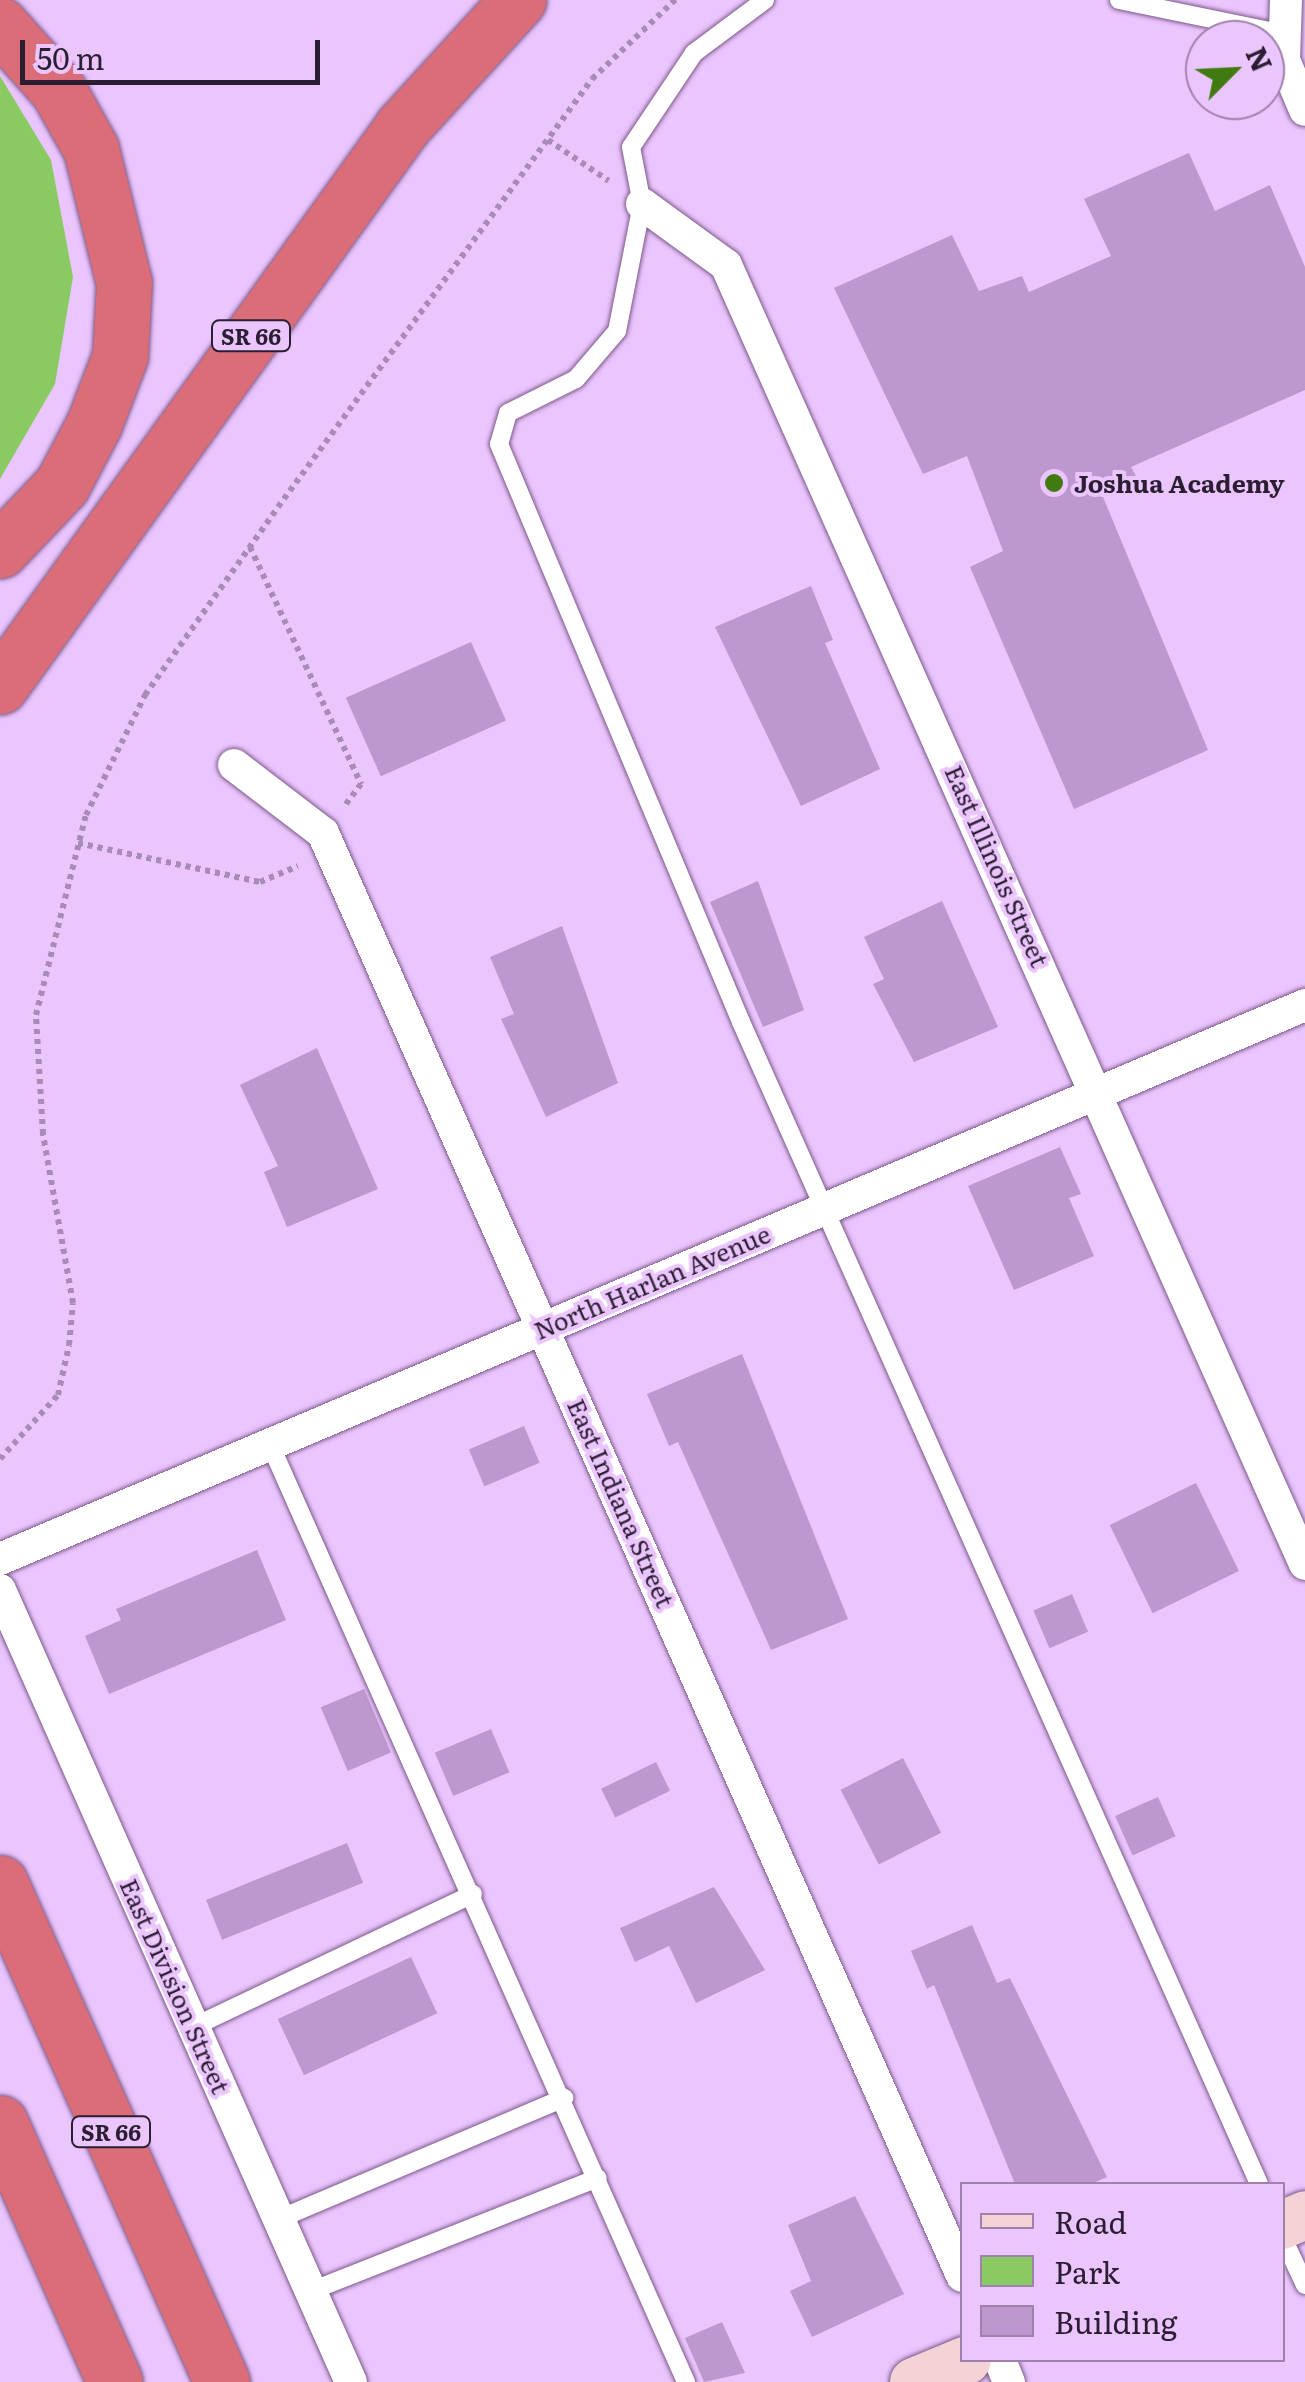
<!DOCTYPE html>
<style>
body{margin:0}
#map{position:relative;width:1305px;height:2382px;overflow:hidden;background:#ebc5fd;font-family:Literata,serif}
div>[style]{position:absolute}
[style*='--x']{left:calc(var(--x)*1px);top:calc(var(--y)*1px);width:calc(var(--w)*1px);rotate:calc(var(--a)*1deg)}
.green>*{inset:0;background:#89cb62}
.building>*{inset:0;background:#bd98ce;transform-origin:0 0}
.path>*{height:6px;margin-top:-3px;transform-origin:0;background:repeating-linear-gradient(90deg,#a98bb7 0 5px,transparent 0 10px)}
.roads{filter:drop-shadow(0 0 2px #7b598a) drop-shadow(0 0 2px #7b598a)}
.lane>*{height:18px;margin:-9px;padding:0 9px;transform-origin:9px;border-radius:9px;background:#fff}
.street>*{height:32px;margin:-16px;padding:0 16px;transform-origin:16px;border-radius:16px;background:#fff}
.secondary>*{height:48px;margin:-24px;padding:0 24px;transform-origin:24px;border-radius:24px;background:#f4d3d6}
.highway>*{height:55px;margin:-27.5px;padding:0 27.5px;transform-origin:27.5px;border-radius:27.5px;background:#db6d78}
.dots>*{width:28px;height:28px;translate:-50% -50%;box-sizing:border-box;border:5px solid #ebc5fd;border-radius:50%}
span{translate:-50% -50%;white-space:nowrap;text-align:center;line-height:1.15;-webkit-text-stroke:8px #ebc5fd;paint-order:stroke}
.shield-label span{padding:2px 8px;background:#ebc5fd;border:2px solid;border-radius:8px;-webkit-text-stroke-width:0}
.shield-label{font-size:22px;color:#2c1e32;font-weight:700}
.poi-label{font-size:25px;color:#2c1e32;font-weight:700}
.left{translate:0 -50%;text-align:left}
.street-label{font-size:25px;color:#2c1e32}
.legend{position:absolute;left:960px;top:2182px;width:325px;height:180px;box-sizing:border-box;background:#ebc5fd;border:2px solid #9f82ac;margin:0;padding:12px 18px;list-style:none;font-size:30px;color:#2c1e32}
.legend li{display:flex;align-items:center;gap:20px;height:50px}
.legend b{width:50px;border:2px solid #9f82ac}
.north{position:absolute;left:1185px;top:20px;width:100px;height:100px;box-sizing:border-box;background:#ebc5fd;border:2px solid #9f82ac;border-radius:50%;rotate:66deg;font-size:28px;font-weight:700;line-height:40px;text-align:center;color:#2c1e32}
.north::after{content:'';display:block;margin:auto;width:35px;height:45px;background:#407a11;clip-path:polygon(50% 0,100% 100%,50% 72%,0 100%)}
.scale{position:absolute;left:20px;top:40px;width:300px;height:45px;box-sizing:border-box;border:5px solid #2c1e32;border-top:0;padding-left:12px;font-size:30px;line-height:35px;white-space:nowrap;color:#2c1e32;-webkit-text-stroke:8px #ebc5fd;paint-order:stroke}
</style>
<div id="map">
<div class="green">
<i style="clip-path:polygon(0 76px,51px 160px,73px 277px,55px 384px,0 479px)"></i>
</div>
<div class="building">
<i style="clip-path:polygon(1189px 153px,1215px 211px,1270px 185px,1305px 267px,1305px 390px,1131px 467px,1136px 476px,1101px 492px,1208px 750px,1074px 809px,970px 567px,1003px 551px,967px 456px,923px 474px,834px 288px,952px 235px,979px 291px,1022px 276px,1029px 292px,1111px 256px,1084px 199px)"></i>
<i style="clip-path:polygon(811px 586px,833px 640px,825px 643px,880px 769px,801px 806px,715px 627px)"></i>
<i style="left:471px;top:642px;width:86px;height:137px;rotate:66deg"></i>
<i style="clip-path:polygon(758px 881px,804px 1010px,763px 1027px,710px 902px)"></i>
<i style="clip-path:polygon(942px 901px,998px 1027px,914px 1062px,873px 984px,884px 979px,864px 937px)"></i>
<i style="clip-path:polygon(562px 926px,618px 1083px,546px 1117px,501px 1019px,514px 1014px,490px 957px)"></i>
<i style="clip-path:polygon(317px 1048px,378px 1189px,287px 1227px,264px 1172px,278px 1166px,240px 1085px)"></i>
<i style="clip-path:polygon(1060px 1147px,1081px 1194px,1069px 1198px,1094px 1256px,1014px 1290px,968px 1186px)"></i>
<i style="clip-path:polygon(742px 1354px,848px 1619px,771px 1650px,678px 1442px,669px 1446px,647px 1394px)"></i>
<i style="left:524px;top:1426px;width:40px;height:60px;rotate:67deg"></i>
<i style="left:1196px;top:1483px;width:98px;height:96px;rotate:64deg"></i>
<i style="clip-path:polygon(257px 1550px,286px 1620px,109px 1694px,85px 1636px,121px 1620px,116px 1609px)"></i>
<i style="left:1072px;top:1594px;width:41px;height:42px;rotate:67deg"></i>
<i style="left:364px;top:1689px;width:69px;height:47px;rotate:67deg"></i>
<i style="left:491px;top:1729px;width:47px;height:61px;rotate:67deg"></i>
<i style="left:903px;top:1758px;width:84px;height:70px;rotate:63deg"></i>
<i style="left:656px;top:1762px;width:32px;height:61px;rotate:64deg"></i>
<i style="left:1158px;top:1797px;width:43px;height:47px;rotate:66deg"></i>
<i style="left:347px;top:1843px;width:43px;height:152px;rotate:68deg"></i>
<i style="clip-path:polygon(714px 1887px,765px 1970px,696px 2003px,669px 1946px,635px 1962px,620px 1928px)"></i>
<i style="clip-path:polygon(972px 1925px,997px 1983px,1010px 1978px,1107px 2177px,1091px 2184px,1015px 2184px,934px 1985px,927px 1989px,911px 1951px)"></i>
<i style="left:411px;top:1957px;width:62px;height:147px;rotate:65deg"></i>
<i style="clip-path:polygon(855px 2196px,904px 2294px,812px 2337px,790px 2291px,811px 2281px,788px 2225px)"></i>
<i style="clip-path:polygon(722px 2322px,745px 2373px,704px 2382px,685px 2338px)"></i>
</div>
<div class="path">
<i style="--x:548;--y:140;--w:73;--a:33.9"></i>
<i style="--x:250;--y:547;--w:262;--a:64.9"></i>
<i style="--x:361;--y:784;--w:26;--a:127"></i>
<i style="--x:78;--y:843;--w:186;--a:12.1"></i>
<i style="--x:260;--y:882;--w:41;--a:-22.8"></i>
<i style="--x:0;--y:1459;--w:86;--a:-47.8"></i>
<i style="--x:58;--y:1395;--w:51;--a:-77.6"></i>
<i style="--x:69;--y:1345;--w:42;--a:-84.6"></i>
<i style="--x:73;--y:1303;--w:172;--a:-100.1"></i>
<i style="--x:43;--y:1134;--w:119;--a:-93.4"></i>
<i style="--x:36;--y:1015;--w:206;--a:-76"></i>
<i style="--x:86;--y:815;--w:134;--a:-63.8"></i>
<i style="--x:145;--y:695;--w:230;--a:-54.7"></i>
<i style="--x:278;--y:507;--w:531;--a:-53.73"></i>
<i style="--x:592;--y:79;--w:115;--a:-43.6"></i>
</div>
<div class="roads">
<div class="lane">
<i style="--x:765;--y:0;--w:89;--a:143.3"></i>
<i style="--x:694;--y:53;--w:113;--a:123.8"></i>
<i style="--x:631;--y:147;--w:58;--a:79.1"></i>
<i style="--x:642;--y:204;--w:129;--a:101.1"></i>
<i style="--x:617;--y:331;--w:63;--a:130.5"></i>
<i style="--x:576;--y:379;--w:76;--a:153.4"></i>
<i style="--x:508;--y:413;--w:32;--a:106"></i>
<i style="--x:499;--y:444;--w:627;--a:67.28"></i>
<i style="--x:741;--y:1022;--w:1272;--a:65.97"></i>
<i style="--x:1119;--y:0;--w:164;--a:11.6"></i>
<i style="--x:270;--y:1444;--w:1026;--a:66.08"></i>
<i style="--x:193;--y:2027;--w:310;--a:-25.4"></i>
<i style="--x:279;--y:2219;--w:310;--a:-23"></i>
<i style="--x:1282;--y:2236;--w:54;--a:64.9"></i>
<i style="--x:311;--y:2291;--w:308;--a:-21.5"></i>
</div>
<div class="street">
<i style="--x:1286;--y:0;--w:60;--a:91.9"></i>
<i style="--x:1284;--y:60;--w:54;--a:67.2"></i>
<i style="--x:642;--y:204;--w:104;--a:36"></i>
<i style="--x:726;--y:265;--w:1422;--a:65.98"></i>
<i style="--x:234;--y:765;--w:112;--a:37.4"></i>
<i style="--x:323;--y:833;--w:1578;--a:66.11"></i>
<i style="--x:0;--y:1559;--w:1418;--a:-23"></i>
<i style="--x:0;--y:1590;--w:866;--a:66.1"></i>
<i style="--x:1000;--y:2360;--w:24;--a:68"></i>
</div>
<div class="secondary">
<i style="--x:1282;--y:2225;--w:25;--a:-23"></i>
<i style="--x:914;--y:2382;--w:57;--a:-22.5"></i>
</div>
<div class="highway">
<i style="--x:0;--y:25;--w:87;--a:48.3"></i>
<i style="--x:58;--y:90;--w:68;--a:60.8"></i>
<i style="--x:91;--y:149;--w:138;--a:76.2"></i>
<i style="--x:124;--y:283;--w:73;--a:93.1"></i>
<i style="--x:120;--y:356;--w:73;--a:110.9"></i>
<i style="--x:94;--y:424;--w:69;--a:117.7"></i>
<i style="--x:62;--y:485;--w:90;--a:133.6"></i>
<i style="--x:0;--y:686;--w:690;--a:-54.26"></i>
<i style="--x:403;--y:126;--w:171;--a:-47.6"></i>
<i style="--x:0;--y:1883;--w:546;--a:66.02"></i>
<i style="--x:0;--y:2123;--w:283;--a:66.1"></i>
</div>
</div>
<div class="dots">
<i style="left:1054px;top:483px;background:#407a11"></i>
</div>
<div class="shield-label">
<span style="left:251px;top:336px">SR 66</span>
<span style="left:111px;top:2132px">SR 66</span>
</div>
<div class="poi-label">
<span class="left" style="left:1074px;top:483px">Joshua Academy</span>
</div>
<div class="street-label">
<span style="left:997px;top:866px;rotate:66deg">East Illinois Street</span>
<span style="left:652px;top:1282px;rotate:-23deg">North Harlan Avenue</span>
<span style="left:621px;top:1503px;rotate:66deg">East Indiana Street</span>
<span style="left:175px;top:1986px;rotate:66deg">East Division Street</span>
</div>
<ul class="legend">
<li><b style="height:12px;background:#f4d3d6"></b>Road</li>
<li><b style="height:28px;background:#89cb62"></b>Park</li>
<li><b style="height:28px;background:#bd98ce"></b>Building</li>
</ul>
<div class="north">N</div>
<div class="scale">50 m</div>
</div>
